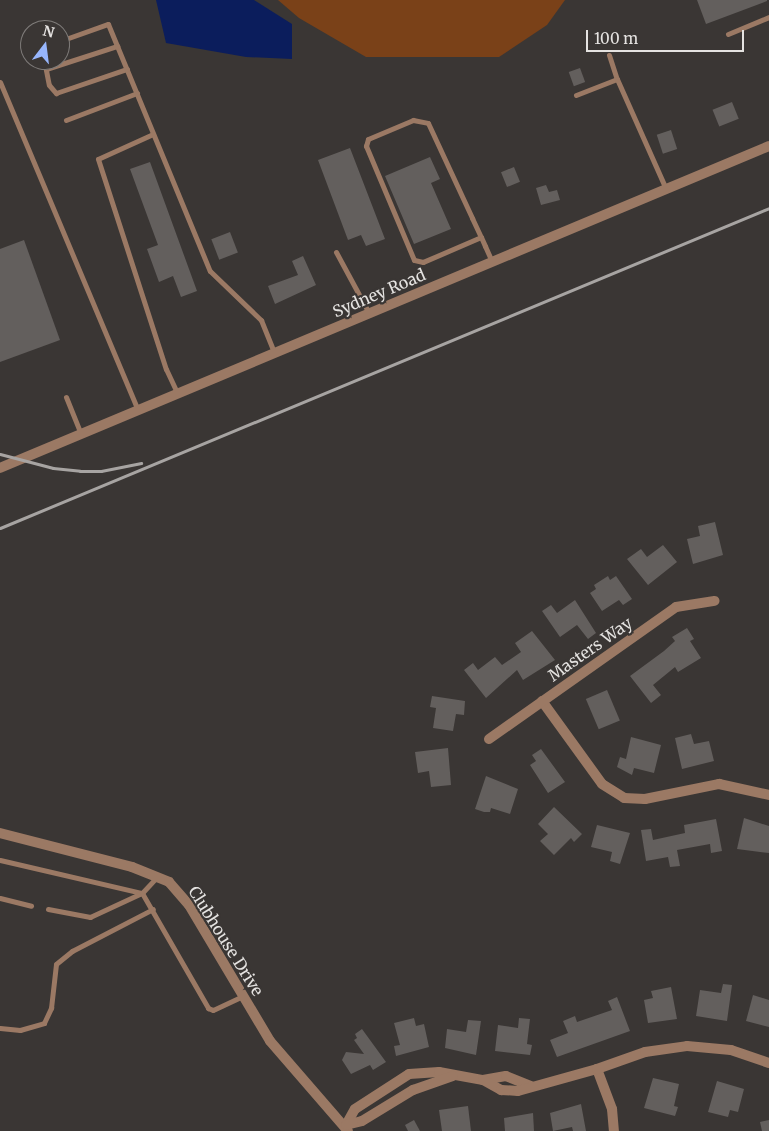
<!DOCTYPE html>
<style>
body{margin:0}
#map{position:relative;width:769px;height:1131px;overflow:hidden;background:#3a3634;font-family:Merriweather,serif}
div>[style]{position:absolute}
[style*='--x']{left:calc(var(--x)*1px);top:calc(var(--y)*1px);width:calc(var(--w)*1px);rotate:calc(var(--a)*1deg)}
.green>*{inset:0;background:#7a4118}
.water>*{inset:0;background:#0b1d5c}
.building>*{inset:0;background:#635f5d;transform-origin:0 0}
.service>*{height:5px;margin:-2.5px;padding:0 2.5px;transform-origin:2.5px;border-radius:2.5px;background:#9b7964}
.minor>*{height:10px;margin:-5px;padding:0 5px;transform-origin:5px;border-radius:5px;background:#9b7964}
.tertiary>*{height:10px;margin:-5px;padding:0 5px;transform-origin:5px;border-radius:5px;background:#9b7964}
.rail>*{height:3px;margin:-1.5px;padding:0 1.5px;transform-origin:1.5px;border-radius:1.5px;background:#a7a4a2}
span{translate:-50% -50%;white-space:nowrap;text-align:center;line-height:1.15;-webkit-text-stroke:4.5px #3a3634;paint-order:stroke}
.street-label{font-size:16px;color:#e5e3e1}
.north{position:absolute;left:20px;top:20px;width:50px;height:50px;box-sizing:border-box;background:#3a3634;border:1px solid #7e7b79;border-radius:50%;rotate:15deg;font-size:14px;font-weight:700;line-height:20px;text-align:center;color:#e5e3e1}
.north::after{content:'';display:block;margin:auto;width:18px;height:22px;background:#97b6fd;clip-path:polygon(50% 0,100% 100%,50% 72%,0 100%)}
.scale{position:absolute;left:586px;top:30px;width:158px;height:22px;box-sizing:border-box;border:2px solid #e5e3e1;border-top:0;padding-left:6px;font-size:15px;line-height:18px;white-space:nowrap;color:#e5e3e1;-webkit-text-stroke:4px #3a3634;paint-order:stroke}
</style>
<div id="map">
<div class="green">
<i style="clip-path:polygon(278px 0,565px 0,547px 25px,499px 57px,366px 57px,299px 18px)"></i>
</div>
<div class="water">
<i style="clip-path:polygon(156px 0,254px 0,292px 24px,292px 59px,246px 57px,166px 43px)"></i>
</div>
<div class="building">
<i style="clip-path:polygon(697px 0,767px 0,767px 1px,706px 24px)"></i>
<i style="left:580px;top:68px;width:15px;height:12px;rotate:70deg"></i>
<i style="left:732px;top:102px;width:18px;height:21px;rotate:68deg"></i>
<i style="left:671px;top:130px;width:20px;height:15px;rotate:72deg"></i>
<i style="clip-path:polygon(350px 148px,385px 239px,366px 246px,361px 235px,348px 240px,318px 160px)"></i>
<i style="clip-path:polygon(430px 157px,440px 179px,431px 183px,451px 229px,414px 244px,385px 176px)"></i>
<i style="clip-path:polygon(150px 162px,197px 291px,181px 297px,173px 276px,159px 282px,147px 249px,158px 245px,130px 169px)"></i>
<i style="left:514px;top:167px;width:16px;height:14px;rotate:68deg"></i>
<i style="clip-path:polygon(546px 185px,549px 192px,557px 190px,560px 200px,541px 205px,536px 188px)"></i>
<i style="left:230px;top:232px;width:22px;height:20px;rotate:69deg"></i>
<i style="clip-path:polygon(24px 240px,60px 340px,0 362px,0 249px)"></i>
<i style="clip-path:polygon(303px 256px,316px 285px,275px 304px,268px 286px,298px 275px,292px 261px)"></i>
<i style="clip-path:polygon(715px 522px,723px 555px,693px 564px,687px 539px,700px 536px,698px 526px)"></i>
<i style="clip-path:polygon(663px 545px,677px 562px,648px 585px,627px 559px,641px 549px,647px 557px)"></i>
<i style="clip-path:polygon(608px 576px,610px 580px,616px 576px,632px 599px,623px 605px,619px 600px,602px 611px,590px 593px,596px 589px,594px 585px)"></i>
<i style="clip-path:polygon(575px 600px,596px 633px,588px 639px,577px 625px,560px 637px,542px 611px,551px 605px,557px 613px)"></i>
<i style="clip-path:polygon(687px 628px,694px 639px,690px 641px,701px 658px,678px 672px,675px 667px,653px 685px,661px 695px,651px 703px,630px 676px,664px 651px,675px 641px,672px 637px)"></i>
<i style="clip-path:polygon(532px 631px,555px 660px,523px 680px,517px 670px,486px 698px,464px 670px,473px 663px,478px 670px,495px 657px,502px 665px,521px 652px,515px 643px)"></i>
<i style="left:607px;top:690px;width:33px;height:23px;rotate:67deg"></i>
<i style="clip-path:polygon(432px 696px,465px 701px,464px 715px,456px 714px,453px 731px,433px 728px,436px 708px,430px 707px)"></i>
<i style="clip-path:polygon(691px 734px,694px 744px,709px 741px,714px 761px,682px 769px,675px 738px)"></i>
<i style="clip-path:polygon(631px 737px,661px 745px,654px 773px,634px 768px,632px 775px,617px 767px,620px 757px,626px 759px)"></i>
<i style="clip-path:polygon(448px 748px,451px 785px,431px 787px,429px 771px,418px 773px,415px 752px)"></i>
<i style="clip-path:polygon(541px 749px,565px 782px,548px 793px,530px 765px,536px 761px,532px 755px)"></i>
<i style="clip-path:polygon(486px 776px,518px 789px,510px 814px,491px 808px,490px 812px,484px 812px,475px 809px)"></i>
<i style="clip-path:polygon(554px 807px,582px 834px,574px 842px,571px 838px,554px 855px,540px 841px,548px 834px,538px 824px)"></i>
<i style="clip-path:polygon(744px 818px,769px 826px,769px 853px,737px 849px)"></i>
<i style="clip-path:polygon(716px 819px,722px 851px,711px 853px,710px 844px,677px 850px,680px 866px,670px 867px,668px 857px,646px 861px,641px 830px,651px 829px,653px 840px,685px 833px,684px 825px)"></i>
<i style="clip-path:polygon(597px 825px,630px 833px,620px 864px,610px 861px,612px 852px,591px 847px)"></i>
<i style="clip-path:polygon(723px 984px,732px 985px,727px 1021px,696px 1016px,700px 990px,721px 993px)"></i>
<i style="clip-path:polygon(671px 987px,677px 1019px,648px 1023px,644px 1000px,653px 998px,651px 991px)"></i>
<i style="clip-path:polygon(753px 995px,769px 1000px,769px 1027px,746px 1021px)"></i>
<i style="clip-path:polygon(617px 997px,630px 1031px,557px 1057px,550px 1040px,568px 1033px,563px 1021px,575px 1016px,577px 1022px,612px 1010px,608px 1001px)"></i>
<i style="clip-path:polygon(414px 1018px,416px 1026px,424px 1024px,429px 1047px,396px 1056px,394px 1046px,400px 1045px,394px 1023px)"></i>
<i style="clip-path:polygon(519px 1018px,530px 1019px,527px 1044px,532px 1045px,530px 1055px,495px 1051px,498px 1025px,518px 1028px)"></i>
<i style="clip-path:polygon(468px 1020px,481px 1021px,476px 1055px,445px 1048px,447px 1029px,466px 1032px)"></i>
<i style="clip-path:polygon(362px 1029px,386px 1062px,373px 1070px,370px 1065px,351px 1074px,342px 1060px,346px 1052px,364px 1054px,354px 1040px,357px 1038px,355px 1034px)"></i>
<i style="clip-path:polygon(653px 1078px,679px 1084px,674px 1106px,678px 1107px,675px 1116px,644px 1108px)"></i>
<i style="clip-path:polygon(717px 1081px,744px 1089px,738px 1112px,730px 1110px,728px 1117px,708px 1112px)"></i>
<i style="clip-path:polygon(581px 1104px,586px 1131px,573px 1131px,572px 1127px,553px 1131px,550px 1113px)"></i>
<i style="clip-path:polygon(468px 1106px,471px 1131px,442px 1131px,439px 1110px)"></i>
<i style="clip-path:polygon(533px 1113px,534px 1131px,505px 1131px,504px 1118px)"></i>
<i style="clip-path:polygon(414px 1120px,420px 1131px,408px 1131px,405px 1125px)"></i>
<i style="clip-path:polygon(769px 1120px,769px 1131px,762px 1131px,760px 1122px)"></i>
</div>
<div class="service">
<i style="--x:728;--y:34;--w:44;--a:-22.5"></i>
<i style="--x:60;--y:41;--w:51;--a:-19.5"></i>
<i style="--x:108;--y:24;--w:267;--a:67.6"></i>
<i style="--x:210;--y:271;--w:71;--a:43.9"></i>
<i style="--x:261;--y:320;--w:35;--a:68"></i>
<i style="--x:609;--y:55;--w:25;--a:72"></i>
<i style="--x:44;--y:60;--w:25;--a:79"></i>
<i style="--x:49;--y:85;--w:11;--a:49"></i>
<i style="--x:56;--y:93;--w:75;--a:-18.7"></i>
<i style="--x:46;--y:69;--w:75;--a:-17.9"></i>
<i style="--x:0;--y:82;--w:356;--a:67.2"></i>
<i style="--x:576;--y:95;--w:44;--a:-21.3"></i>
<i style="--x:617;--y:79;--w:120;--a:66"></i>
<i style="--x:66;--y:120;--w:76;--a:-20.8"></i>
<i style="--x:153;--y:134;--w:60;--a:155.6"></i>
<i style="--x:98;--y:159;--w:221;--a:72.1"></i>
<i style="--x:166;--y:369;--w:26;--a:65"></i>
<i style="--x:481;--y:237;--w:63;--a:156.7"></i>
<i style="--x:423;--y:262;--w:9;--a:-167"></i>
<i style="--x:414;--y:260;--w:124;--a:-112.8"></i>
<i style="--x:366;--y:146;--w:7;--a:-74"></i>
<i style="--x:368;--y:139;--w:49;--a:-22.9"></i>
<i style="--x:413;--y:120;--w:15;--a:11"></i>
<i style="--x:428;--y:123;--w:105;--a:65.1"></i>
<i style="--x:472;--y:218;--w:21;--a:65"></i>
<i style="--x:481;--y:237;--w:10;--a:66"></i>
<i style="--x:485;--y:246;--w:17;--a:66"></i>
<i style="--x:336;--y:252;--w:69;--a:61.6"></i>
<i style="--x:66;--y:397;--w:40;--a:68"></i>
<i style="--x:0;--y:860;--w:146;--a:13.1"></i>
<i style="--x:142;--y:893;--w:133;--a:60.1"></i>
<i style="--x:208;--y:1008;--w:5;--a:22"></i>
<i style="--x:213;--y:1010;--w:33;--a:-25"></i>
<i style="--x:0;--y:898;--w:32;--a:14"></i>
<i style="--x:48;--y:909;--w:43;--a:10.8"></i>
<i style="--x:90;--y:917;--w:57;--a:-24.8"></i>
<i style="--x:142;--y:893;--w:22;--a:-47"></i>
<i style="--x:0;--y:1028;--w:20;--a:6"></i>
<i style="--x:20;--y:1030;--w:25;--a:-16"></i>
<i style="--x:44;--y:1023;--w:17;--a:-65"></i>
<i style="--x:51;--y:1008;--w:44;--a:-83.5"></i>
<i style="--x:56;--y:964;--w:21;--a:-39"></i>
<i style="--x:72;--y:951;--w:91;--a:-27.4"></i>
</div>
<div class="minor">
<i style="--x:542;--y:701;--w:102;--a:54.1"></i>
<i style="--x:602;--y:784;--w:26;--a:32"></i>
<i style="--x:624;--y:798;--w:21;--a:3"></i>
<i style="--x:645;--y:799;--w:76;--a:-11.5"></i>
<i style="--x:719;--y:784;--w:51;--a:12.4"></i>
<i style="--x:489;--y:739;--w:229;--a:-35.2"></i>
<i style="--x:676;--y:607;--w:39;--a:-9"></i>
<i style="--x:0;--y:833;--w:136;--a:14.4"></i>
<i style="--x:132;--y:867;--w:40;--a:22"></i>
<i style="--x:169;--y:882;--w:30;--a:49"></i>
<i style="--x:189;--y:905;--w:158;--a:59.2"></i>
<i style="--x:270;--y:1041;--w:119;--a:49.1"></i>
<i style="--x:597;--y:1069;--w:43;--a:69.4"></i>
<i style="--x:612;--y:1109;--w:22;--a:85"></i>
<i style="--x:483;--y:1080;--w:23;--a:-10"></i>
<i style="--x:506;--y:1076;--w:27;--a:22"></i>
<i style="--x:346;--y:1125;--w:18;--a:-61"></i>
<i style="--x:355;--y:1109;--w:64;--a:-32.9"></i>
<i style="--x:409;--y:1074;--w:30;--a:-4"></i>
<i style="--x:439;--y:1072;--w:45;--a:10.3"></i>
<i style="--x:483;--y:1080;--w:21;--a:29"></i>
<i style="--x:501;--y:1090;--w:17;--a:3"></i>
<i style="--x:518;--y:1091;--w:82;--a:-15.6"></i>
<i style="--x:597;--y:1069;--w:51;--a:-19.5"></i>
<i style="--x:645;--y:1052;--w:42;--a:-8.1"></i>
<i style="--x:687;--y:1046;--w:44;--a:5.2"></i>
<i style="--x:731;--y:1050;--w:40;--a:18.9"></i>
<i style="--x:346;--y:1125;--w:16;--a:-14"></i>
<i style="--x:362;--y:1121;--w:60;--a:-31.3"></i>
<i style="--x:413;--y:1090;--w:42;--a:-19.3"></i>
</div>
<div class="tertiary">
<i style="--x:0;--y:468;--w:834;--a:-22.72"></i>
</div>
<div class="rail">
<i style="--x:0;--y:454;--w:55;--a:14.8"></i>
<i style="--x:53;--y:468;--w:27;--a:6"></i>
<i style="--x:80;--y:471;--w:21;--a:0"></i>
<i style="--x:101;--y:471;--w:41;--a:-11.3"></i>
<i style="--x:0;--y:528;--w:833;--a:-22.59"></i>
</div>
<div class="street-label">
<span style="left:379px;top:293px;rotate:-23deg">Sydney Road</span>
<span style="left:590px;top:649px;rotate:-35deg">Masters Way</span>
<span style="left:226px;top:941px;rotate:58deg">Clubhouse Drive</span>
</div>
<div class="north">N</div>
<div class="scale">100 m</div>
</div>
